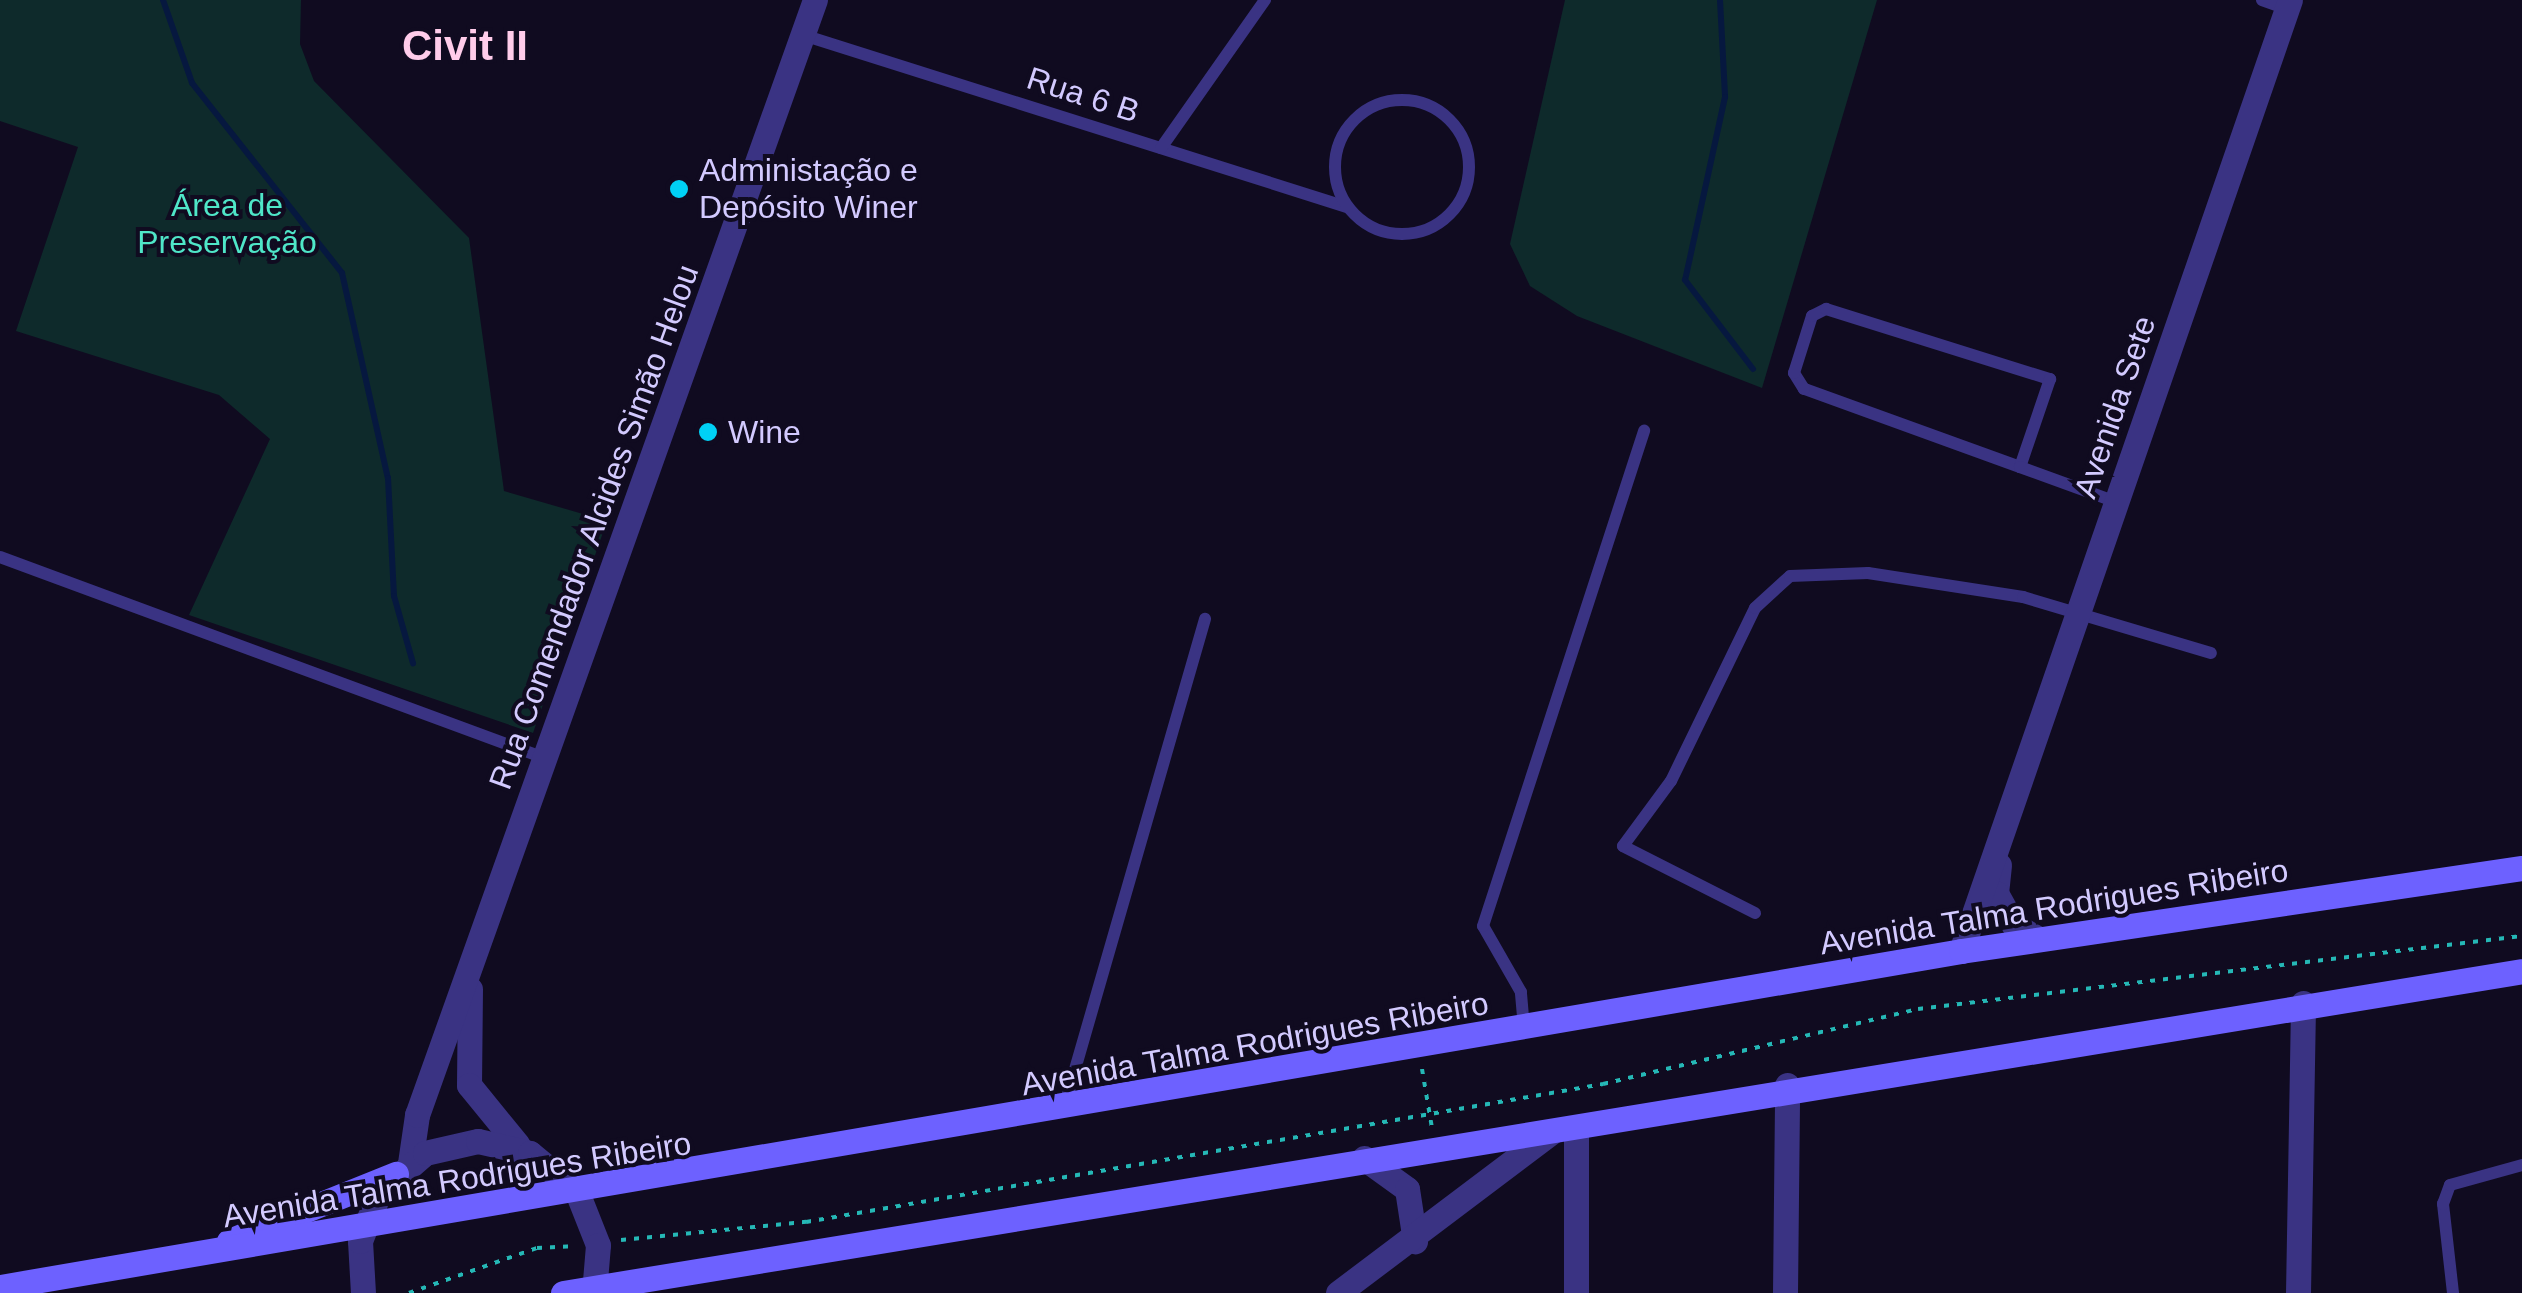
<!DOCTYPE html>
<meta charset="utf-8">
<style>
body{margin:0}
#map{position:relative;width:2522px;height:1293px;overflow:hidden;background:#100b20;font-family:Arial,sans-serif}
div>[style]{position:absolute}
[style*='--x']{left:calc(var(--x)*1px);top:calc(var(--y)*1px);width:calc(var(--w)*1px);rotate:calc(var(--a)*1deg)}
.green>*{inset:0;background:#0e2a2b}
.stream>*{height:6px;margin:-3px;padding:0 3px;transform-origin:3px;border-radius:3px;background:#06183f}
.path>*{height:4px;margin-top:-2px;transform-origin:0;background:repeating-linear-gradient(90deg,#25b8b6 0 5px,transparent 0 13px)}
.service>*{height:12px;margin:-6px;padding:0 6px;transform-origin:6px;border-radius:6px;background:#3a3383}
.service>.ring{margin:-6px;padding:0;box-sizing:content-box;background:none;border:12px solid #3a3383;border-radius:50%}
.minor>*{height:25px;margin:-12.5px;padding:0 12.5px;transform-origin:12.5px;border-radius:12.5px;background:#3a3383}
.secondary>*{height:25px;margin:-12.5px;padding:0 12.5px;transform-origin:12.5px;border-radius:12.5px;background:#6d61ff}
.dots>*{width:28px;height:28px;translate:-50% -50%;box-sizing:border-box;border:5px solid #100b20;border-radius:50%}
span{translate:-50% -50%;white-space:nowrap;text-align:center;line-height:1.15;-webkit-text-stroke:8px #100b20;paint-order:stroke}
.street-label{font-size:32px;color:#d3caff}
.poi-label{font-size:32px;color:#d3caff}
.left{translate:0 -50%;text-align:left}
.park-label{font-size:32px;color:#4fe6c8}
.district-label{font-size:42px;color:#ffccea;font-weight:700}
</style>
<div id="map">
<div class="green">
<i style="clip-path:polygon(0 0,301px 0,300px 44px,314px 81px,469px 238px,504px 491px,607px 521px,533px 733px,189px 615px,270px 439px,219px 395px,16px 331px,78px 147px,0 121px)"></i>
<i style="clip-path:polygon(1565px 0,1877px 0,1762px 388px,1577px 316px,1530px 286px,1510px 244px)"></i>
</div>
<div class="stream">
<i style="--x:163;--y:0;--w:88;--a:70.7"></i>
<i style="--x:192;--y:83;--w:242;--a:51.7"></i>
<i style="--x:342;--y:273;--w:210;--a:77.4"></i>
<i style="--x:388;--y:478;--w:118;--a:87.1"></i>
<i style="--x:394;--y:596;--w:70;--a:74.2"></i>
<i style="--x:1720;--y:0;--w:97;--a:87"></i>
<i style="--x:1725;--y:97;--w:187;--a:102.3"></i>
<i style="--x:1685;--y:280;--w:112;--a:52.6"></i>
</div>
<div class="path">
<i style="--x:1422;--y:1069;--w:60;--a:80.4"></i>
<i style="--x:621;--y:1240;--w:186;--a:-5.6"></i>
<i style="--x:806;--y:1222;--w:809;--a:-9.82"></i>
<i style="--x:1603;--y:1084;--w:324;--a:-13.4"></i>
<i style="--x:1918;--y:1009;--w:608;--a:-6.89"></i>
<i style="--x:409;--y:1293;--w:136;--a:-19.4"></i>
<i style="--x:537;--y:1248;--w:35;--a:-3"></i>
</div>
<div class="service">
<i style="--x:2262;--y:0;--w:27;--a:20"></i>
<i style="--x:803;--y:35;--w:571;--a:17.55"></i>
<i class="ring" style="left:1335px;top:100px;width:122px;height:122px"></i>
<i style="--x:1161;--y:148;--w:181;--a:-54.9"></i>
<i style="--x:2020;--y:467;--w:230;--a:-160.1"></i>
<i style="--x:1804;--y:389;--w:19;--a:-122"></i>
<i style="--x:1794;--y:373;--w:60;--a:-72.5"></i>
<i style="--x:1812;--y:316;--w:16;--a:-27"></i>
<i style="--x:1826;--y:309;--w:235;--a:17.4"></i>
<i style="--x:2050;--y:379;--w:93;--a:108.8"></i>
<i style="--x:2020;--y:467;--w:102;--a:20"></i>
<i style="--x:0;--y:557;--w:583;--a:20.27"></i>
<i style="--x:1755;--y:913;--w:148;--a:-153.1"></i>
<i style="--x:1623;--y:846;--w:81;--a:-53.6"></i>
<i style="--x:1671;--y:781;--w:192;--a:-64.1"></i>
<i style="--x:1755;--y:608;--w:47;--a:-42.4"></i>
<i style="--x:1790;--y:576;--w:78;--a:-2.2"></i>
<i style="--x:1868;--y:573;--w:157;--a:8.8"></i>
<i style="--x:2023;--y:597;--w:196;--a:16.6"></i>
<i style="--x:1524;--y:1028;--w:36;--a:-95"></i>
<i style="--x:1521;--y:992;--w:76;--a:-119.9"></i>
<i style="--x:1483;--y:926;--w:521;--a:-71.98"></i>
<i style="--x:1065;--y:1104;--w:505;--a:-73.9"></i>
<i style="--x:2453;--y:1293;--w:90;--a:-96.4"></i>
<i style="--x:2443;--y:1204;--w:20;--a:-70"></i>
<i style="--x:2450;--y:1185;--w:75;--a:-15.5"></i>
</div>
<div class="minor">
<i style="--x:1999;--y:865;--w:28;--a:96"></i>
<i style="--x:1996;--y:893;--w:37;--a:61"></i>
<i style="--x:2014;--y:925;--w:29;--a:29"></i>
<i style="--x:1961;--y:951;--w:1006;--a:-70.92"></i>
<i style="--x:470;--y:989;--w:96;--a:90.6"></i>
<i style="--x:469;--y:1085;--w:77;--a:50.8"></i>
<i style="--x:1576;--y:1128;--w:165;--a:90"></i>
<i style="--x:1364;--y:1158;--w:53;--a:35.8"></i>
<i style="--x:1407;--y:1189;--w:53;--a:81.3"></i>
<i style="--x:410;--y:1163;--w:49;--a:-81.7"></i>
<i style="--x:417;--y:1115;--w:1184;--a:-70.36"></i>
<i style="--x:363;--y:1293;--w:52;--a:-93.3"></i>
<i style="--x:360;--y:1241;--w:52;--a:-68.4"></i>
<i style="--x:379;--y:1193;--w:61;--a:-41"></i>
<i style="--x:425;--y:1153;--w:54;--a:-12.8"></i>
<i style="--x:478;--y:1141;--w:53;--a:13"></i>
<i style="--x:530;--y:1153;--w:61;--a:39.7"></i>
<i style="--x:577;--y:1192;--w:57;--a:68.4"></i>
<i style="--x:598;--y:1245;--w:48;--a:94.8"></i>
<i style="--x:1338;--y:1293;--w:269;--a:-37"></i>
<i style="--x:1785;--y:1293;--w:208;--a:-89.4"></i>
<i style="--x:2298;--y:1293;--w:290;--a:-89"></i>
</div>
<div class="secondary">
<i style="--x:229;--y:1241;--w:180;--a:-21.9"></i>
<i style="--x:0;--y:1287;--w:1990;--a:-9.72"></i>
<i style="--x:1961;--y:951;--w:567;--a:-8.42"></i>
<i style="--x:563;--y:1293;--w:1985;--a:-9.33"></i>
</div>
<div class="dots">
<i style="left:679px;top:189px;background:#00d1f5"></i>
<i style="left:708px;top:432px;background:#00d1f5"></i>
</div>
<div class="street-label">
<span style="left:1083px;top:95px;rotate:18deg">Rua 6 B</span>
<span style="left:2115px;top:407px;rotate:-71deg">Avenida Sete</span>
<span style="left:594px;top:527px;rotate:-70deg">Rua Comendador Alcides Simão Helou</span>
<span style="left:2054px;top:907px;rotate:-9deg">Avenida Talma Rodrigues Ribeiro</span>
<span style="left:1255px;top:1044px;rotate:-10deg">Avenida Talma Rodrigues Ribeiro</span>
<span style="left:457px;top:1180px;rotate:-9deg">Avenida Talma Rodrigues Ribeiro</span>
</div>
<div class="poi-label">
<span class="left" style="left:699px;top:189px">Administação e<br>Depósito Winer</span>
<span class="left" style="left:728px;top:432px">Wine</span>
</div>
<div class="park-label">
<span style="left:227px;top:224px">Área de<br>Preservação</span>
</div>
<div class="district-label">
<span style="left:465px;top:46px">Civit II</span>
</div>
</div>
